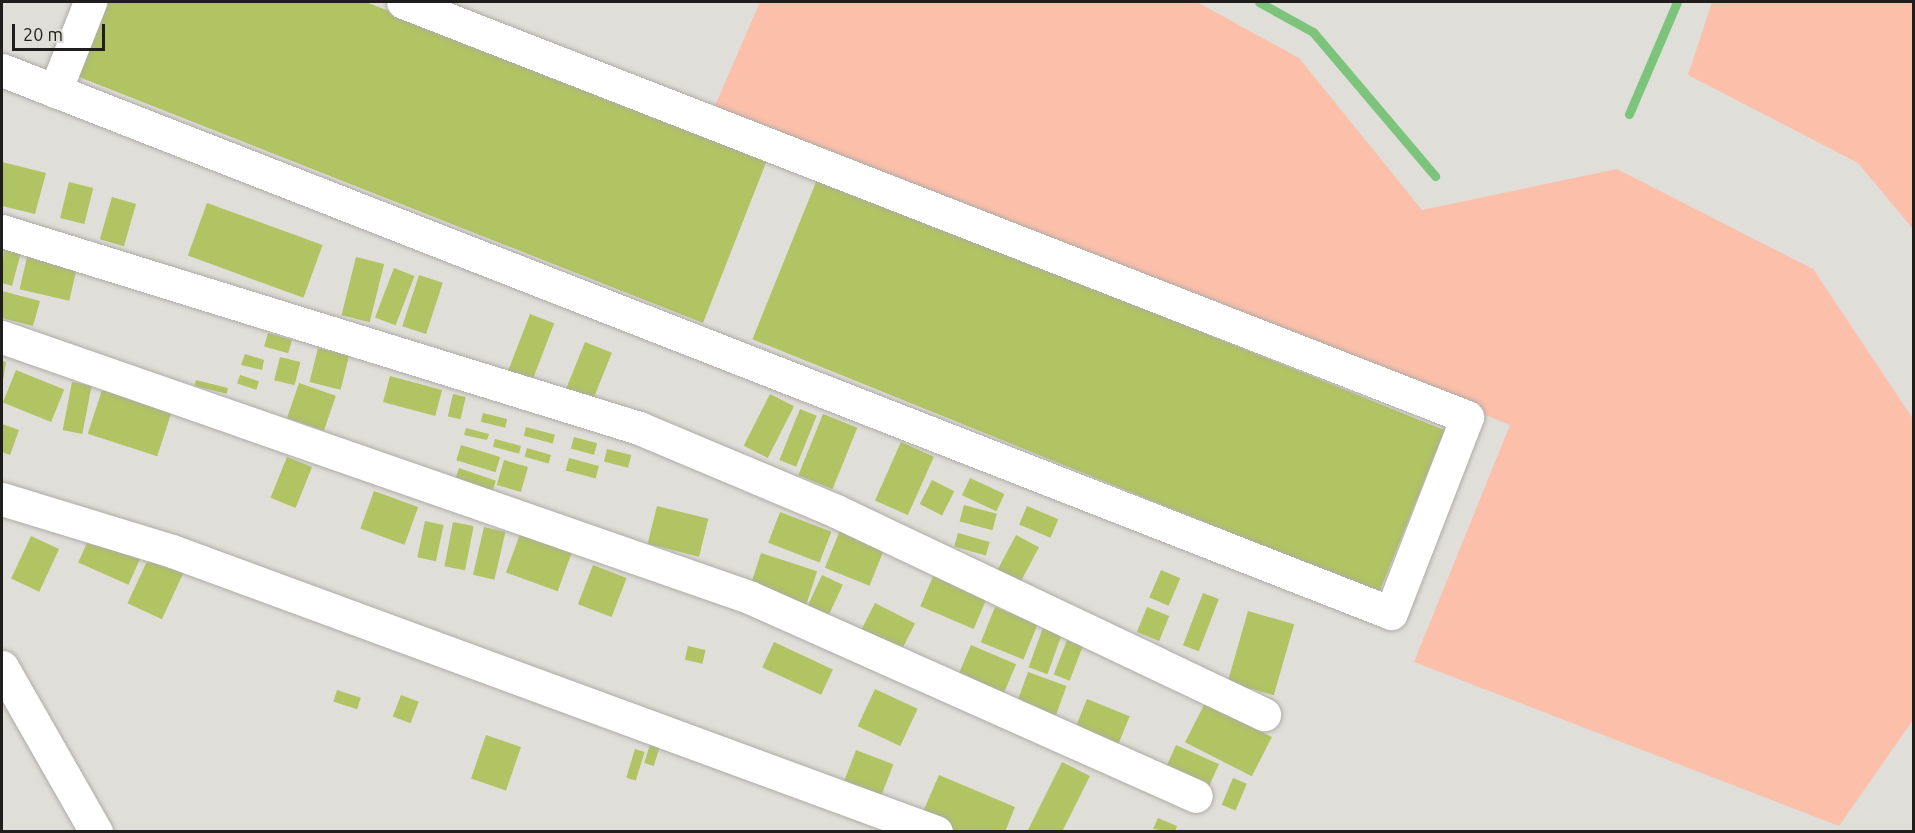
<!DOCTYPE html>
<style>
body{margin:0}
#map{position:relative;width:1915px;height:833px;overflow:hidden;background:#e0ded9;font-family:Ubuntu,sans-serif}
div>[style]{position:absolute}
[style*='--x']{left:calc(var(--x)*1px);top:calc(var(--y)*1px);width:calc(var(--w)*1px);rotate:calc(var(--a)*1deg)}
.green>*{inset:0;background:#fbbfaa}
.stream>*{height:9px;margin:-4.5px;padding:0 4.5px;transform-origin:4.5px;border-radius:4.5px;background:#7cc47c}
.building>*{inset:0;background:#b1c362;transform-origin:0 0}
.roads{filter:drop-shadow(0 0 2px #adaba6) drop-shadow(0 0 2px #adaba6)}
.minor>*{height:33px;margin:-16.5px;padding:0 16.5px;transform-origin:16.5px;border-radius:16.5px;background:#fff}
span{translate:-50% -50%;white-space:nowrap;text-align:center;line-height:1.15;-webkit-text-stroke:4.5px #e0ded9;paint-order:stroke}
.frame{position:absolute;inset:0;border:3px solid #1f1e1c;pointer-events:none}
.scale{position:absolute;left:12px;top:24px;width:93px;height:27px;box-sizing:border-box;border:3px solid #1f1e1c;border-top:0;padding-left:8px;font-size:18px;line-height:21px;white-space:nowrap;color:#1f1e1c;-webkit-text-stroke:4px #e0ded9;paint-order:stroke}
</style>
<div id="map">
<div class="green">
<i style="clip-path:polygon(760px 2px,1197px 2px,1299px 58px,1422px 210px,1617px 169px,1813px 269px,1913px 419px,1913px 720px,1839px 826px,1414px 662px,1510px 425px,714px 108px)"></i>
<i style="clip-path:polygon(1712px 2px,1913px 2px,1913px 229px,1858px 163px,1688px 75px)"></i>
</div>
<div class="stream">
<i style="--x:1259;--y:2;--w:62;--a:29.1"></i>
<i style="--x:1313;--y:32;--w:189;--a:49.7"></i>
<i style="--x:1629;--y:114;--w:122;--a:-66.8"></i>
</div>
<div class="building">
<i style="clip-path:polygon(103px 2px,366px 2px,767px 160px,703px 323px,74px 75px)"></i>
<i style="clip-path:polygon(2px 162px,46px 173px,35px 214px,2px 206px)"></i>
<i style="left:818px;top:177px;width:676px;height:175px;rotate:22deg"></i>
<i style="left:69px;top:182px;width:25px;height:37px;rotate:14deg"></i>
<i style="left:112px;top:197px;width:25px;height:44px;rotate:16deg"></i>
<i style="left:207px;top:203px;width:123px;height:56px;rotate:20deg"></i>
<i style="clip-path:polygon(4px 240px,23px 245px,12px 286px,2px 283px)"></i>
<i style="left:27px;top:257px;width:51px;height:33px;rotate:13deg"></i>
<i style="left:356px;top:257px;width:29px;height:60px;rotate:14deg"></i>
<i style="left:394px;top:268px;width:22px;height:53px;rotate:21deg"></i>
<i style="left:419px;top:275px;width:25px;height:54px;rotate:18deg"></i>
<i style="clip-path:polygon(2px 291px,40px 301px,33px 326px,2px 318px)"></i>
<i style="left:530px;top:314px;width:26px;height:65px;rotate:21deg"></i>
<i style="left:268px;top:333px;width:25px;height:14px;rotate:16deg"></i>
<i style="left:585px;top:342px;width:29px;height:57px;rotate:22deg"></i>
<i style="left:318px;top:348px;width:32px;height:35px;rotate:14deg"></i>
<i style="clip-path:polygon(245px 354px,264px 360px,262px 370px,241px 365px)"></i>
<i style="left:280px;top:357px;width:21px;height:24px;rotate:14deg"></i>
<i style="clip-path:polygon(2px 361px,6px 362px,3px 381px,2px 381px)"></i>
<i style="left:16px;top:370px;width:52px;height:35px;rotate:22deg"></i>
<i style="left:240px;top:375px;width:20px;height:9px;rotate:18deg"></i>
<i style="left:390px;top:376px;width:54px;height:27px;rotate:15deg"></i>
<i style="left:196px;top:380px;width:33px;height:6px;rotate:14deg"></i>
<i style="left:72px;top:382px;width:20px;height:49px;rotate:11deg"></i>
<i style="left:299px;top:383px;width:39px;height:37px;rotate:19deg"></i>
<i style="left:102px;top:390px;width:73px;height:46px;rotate:18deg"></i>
<i style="left:453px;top:394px;width:13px;height:23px;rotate:13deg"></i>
<i style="left:770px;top:394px;width:27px;height:58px;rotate:27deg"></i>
<i style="left:800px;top:409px;width:18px;height:55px;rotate:22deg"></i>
<i style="left:483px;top:413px;width:25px;height:9px;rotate:14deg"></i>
<i style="left:823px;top:414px;width:37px;height:66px;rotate:22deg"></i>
<i style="clip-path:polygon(2px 424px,19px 430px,10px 455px,2px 452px)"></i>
<i style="left:526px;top:427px;width:30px;height:9px;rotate:15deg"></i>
<i style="clip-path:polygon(466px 428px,489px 434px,487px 440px,464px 435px)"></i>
<i style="left:574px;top:437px;width:24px;height:12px;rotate:15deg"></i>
<i style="left:495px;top:439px;width:27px;height:8px;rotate:15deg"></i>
<i style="left:901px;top:442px;width:36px;height:64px;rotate:24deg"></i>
<i style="left:461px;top:445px;width:41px;height:16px;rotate:17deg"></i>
<i style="left:527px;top:448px;width:25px;height:9px;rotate:16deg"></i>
<i style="left:607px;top:449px;width:25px;height:13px;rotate:14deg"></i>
<i style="left:287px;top:457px;width:27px;height:44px;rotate:22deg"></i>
<i style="left:569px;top:458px;width:31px;height:13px;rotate:15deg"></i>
<i style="left:504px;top:460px;width:25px;height:26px;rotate:16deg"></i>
<i style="left:459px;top:468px;width:39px;height:19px;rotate:19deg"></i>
<i style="left:970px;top:478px;width:38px;height:19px;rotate:25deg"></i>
<i style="left:932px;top:480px;width:25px;height:27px;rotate:27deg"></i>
<i style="left:374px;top:491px;width:47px;height:40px;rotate:20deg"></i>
<i style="left:964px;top:505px;width:34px;height:17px;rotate:15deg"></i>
<i style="left:657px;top:506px;width:53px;height:39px;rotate:14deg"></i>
<i style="left:1027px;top:506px;width:34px;height:20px;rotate:23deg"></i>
<i style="left:780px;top:512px;width:55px;height:33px;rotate:21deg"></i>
<i style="left:425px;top:521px;width:19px;height:37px;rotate:12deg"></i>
<i style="left:453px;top:522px;width:21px;height:45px;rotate:11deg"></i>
<i style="left:484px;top:527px;width:22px;height:49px;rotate:13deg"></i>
<i style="left:841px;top:528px;width:48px;height:43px;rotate:22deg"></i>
<i style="left:958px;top:533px;width:33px;height:14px;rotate:16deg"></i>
<i style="left:520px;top:534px;width:55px;height:41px;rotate:20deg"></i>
<i style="left:1016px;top:535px;width:26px;height:39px;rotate:28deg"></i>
<i style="left:31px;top:536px;width:31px;height:47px;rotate:25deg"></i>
<i style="left:90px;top:536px;width:55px;height:29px;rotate:24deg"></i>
<i style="left:761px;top:553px;width:59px;height:37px;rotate:18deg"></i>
<i style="left:149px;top:557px;width:38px;height:51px;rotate:25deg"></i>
<i style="left:593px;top:565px;width:36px;height:42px;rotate:21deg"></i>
<i style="left:1161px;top:570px;width:21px;height:30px;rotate:23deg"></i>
<i style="left:934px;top:574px;width:58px;height:35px;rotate:23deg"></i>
<i style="left:822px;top:575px;width:23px;height:38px;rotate:25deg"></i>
<i style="left:1203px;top:593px;width:17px;height:56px;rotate:21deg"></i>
<i style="left:875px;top:603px;width:45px;height:33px;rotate:27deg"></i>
<i style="left:995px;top:607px;width:46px;height:38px;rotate:22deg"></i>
<i style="left:1147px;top:607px;width:24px;height:27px;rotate:22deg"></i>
<i style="left:1248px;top:611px;width:48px;height:74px;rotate:16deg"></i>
<i style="left:1044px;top:625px;width:20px;height:45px;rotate:20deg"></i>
<i style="left:1067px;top:640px;width:17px;height:37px;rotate:21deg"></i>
<i style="left:774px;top:642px;width:65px;height:28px;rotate:25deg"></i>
<i style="left:971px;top:645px;width:49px;height:37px;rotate:23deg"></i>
<i style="left:688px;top:646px;width:18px;height:14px;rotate:13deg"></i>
<i style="left:1028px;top:672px;width:41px;height:36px;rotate:20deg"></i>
<i style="left:875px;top:689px;width:47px;height:41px;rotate:25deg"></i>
<i style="left:337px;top:690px;width:25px;height:12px;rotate:18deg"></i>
<i style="left:401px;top:695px;width:19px;height:23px;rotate:21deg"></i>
<i style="left:1087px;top:699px;width:46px;height:43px;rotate:22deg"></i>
<i style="left:1205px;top:703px;width:75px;height:44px;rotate:27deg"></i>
<i style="left:486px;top:735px;width:37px;height:46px;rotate:19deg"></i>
<i style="left:651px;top:741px;width:10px;height:23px;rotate:17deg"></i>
<i style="left:1176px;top:745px;width:47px;height:36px;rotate:24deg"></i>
<i style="left:635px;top:749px;width:10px;height:30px;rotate:17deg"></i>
<i style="left:856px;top:750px;width:40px;height:38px;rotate:21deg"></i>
<i style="clip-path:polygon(1062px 762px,1090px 776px,1062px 832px,1027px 832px)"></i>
<i style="clip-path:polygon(939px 775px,1015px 807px,1005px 832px,944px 832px,919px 821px)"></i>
<i style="left:1233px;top:778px;width:15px;height:29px;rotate:23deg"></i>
<i style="clip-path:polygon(1158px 818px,1177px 826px,1175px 832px,1153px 829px)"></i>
</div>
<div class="roads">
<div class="minor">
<i style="--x:2;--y:70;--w:1491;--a:21.35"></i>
<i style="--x:1391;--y:613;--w:210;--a:-68.8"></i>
<i style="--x:1467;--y:417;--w:1142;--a:-158.69"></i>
<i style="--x:55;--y:91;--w:96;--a:-68.5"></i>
<i style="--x:2;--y:231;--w:667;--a:17.18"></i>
<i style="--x:639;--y:428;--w:214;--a:22.8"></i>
<i style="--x:836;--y:511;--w:474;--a:25.4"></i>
<i style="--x:2;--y:337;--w:791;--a:19.19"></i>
<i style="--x:749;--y:597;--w:489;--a:24"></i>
<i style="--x:2;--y:499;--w:178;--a:17"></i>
<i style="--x:172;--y:551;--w:814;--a:20.19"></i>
<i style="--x:2;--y:667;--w:190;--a:60.3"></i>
</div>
</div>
<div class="frame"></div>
<div class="scale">20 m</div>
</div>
